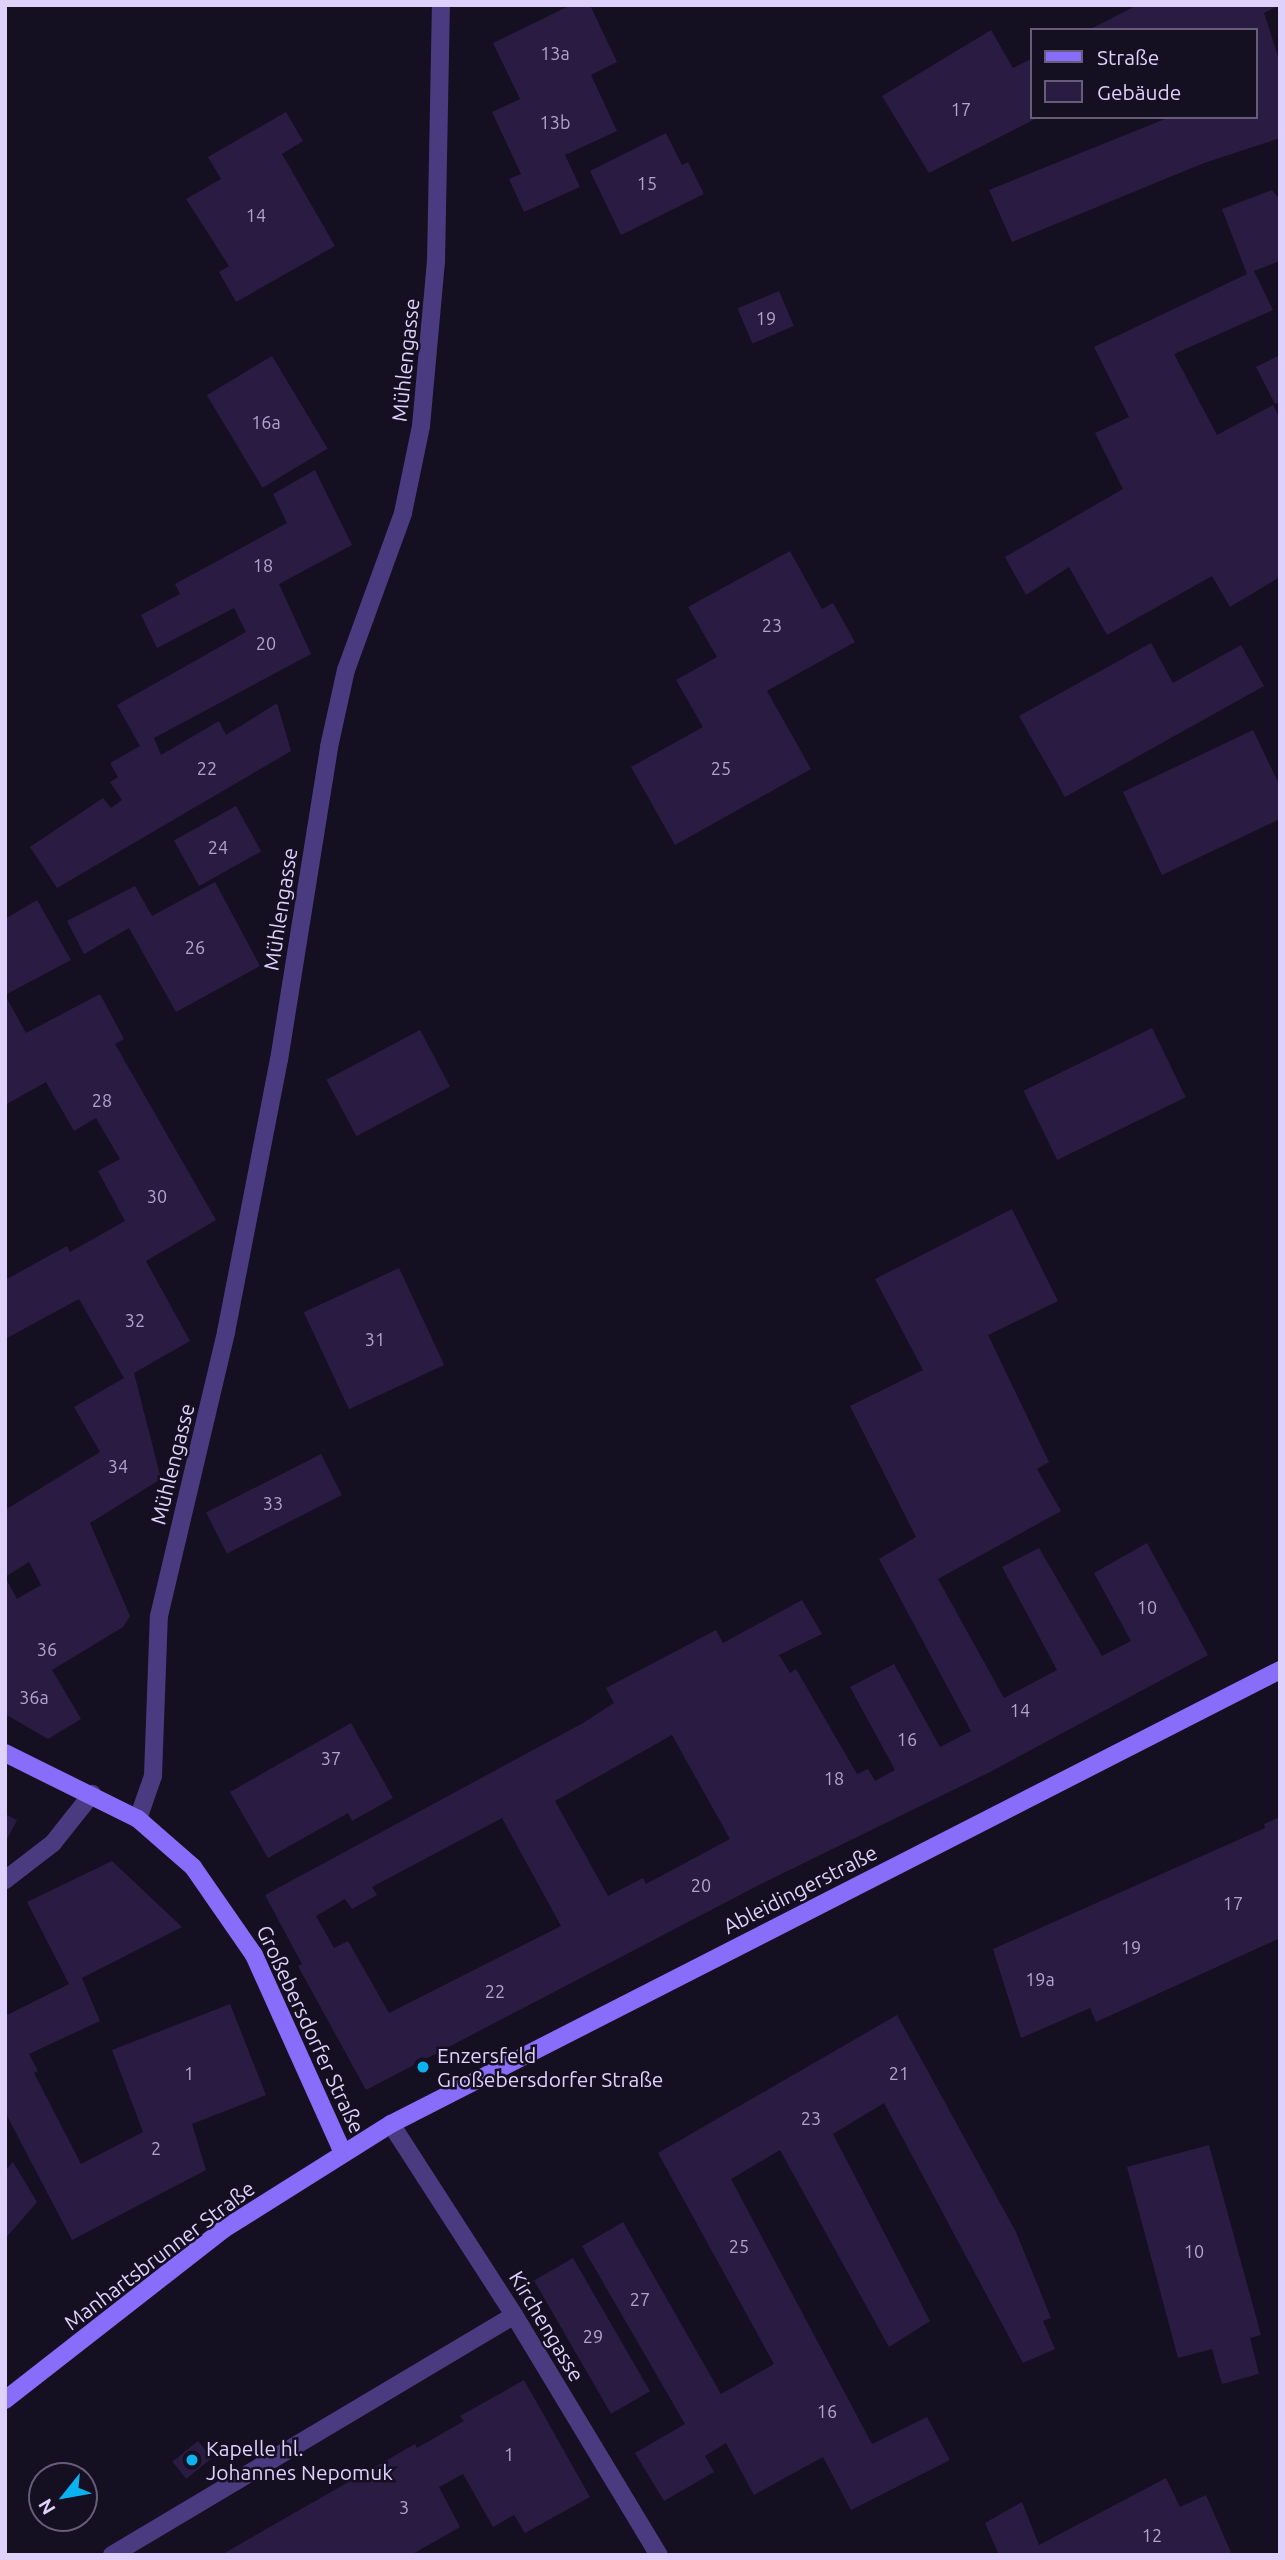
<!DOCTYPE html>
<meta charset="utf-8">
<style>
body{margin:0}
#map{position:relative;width:1285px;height:2560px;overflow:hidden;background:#150f22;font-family:Ubuntu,sans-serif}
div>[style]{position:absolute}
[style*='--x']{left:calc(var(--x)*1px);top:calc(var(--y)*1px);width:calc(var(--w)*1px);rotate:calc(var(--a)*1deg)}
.building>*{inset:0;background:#2a1b43;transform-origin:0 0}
.lane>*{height:18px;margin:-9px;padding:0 9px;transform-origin:9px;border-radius:9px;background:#4a3b80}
.street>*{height:18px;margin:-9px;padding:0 9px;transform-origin:9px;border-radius:9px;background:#4a3b80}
.secondary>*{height:18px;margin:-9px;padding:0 9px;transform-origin:9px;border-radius:9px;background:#886cfa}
.dots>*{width:19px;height:19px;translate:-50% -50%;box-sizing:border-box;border:4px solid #150f22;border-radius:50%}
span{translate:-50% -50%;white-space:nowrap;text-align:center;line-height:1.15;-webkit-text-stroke:5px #150f22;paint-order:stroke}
.number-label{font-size:18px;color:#b1a4ce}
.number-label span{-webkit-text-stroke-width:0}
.street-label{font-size:21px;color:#ded2fd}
.poi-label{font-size:21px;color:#ded2fd}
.left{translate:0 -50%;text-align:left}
.frame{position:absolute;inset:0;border:7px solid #ded2fd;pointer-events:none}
.legend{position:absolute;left:1030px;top:28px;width:228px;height:91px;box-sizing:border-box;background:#150f22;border:2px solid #655d7a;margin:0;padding:9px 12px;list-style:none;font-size:21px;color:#ded2fd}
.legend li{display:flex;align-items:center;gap:14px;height:35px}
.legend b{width:35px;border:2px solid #655d7a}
.north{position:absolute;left:28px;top:2462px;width:70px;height:70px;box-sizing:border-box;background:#150f22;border:2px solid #655d7a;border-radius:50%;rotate:239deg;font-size:19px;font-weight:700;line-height:28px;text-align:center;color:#ded2fd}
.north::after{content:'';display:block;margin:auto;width:24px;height:32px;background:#09b3f2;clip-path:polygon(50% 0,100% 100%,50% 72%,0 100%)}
</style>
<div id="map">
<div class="building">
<i style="clip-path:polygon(571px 5px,590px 5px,617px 62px,591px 75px,617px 131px,565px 155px,580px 187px,524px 212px,509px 179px,521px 174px,492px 112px,520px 99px,493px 43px)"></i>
<i style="clip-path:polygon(1137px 5px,1280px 5px,1264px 13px,1280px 62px,1280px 138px,1204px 163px,1012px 242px,989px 190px,1170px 117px,1255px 117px,1255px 30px,1089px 30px)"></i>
<i style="clip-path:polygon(991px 30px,1013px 68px,1031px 59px,1031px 117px,1039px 117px,929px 173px,882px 96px)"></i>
<i style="clip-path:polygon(286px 112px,303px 141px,282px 154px,335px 246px,236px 302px,219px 272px,229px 266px,186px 199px,221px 179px,208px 157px)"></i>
<i style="clip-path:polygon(666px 133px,682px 165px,688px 162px,704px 194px,621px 235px,590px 171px)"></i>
<i style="clip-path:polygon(1272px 190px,1280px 200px,1280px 261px,1254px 271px,1273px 310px,1174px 354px,1217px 435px,1273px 405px,1280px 418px,1280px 577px,1230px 607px,1212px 576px,1107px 635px,1069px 567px,1026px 595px,1005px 557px,1123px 489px,1095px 433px,1129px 417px,1094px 347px,1247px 274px,1222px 209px)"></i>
<i style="left:779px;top:291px;width:38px;height:45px;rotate:67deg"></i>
<i style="clip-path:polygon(1280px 355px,1280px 402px,1275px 404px,1256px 367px)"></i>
<i style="left:272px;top:356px;width:108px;height:76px;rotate:59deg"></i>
<i style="clip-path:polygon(315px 470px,352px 545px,279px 584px,311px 654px,154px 738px,161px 755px,219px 721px,226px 735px,277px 703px,291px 751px,57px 888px,30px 847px,103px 798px,111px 808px,122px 800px,110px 782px,118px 777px,110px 763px,140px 746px,117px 705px,246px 632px,234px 608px,157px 648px,141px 615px,180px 594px,175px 584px,287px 523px,273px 494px)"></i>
<i style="clip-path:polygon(790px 551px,822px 609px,833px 603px,855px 642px,767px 691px,811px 769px,675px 845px,631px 767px,703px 727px,676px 680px,717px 657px,688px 607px)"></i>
<i style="clip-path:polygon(1151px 643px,1173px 683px,1241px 645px,1264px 686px,1065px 797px,1019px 716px)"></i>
<i style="clip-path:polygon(1253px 730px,1280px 786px,1280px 819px,1162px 875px,1123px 792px)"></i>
<i style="left:236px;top:806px;width:52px;height:71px;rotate:61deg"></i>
<i style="clip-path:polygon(215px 882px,260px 966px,176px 1012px,129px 928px,84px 954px,67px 921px,135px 886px,152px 916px)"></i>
<i style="clip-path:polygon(37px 900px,71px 960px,5px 995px,5px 919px)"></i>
<i style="clip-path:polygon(100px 994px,124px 1039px,115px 1044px,216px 1220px,146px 1261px,190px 1341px,134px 1373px,161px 1479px,90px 1523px,130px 1616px,123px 1627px,52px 1670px,81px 1719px,48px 1739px,5px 1714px,5px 1577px,17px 1599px,41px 1585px,29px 1562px,5px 1577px,5px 1510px,100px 1452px,74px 1407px,124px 1378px,79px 1299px,5px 1339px,5px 1280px,67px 1246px,70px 1252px,125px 1221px,98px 1171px,120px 1159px,96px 1118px,74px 1131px,46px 1082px,5px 1105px,5px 995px,26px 1033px)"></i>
<i style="left:1152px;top:1028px;width:77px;height:143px;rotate:64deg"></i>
<i style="left:420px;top:1030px;width:64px;height:106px;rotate:62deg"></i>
<i style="clip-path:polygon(evenodd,1012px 1209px,1058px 1301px,988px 1335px,1049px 1462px,1037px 1469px,1061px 1511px,938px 1579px,1004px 1698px,1057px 1670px,1002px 1567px,1039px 1548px,1102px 1656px,1131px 1641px,1094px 1573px,1147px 1543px,1208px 1655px,992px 1771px,757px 1886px,366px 2090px,298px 1966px,302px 1964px,265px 1895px,583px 1723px,614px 1703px,606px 1688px,716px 1630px,723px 1643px,802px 1600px,822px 1634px,779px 1655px,790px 1673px,796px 1669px,857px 1774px,868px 1769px,875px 1781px,895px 1770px,850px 1687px,894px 1664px,940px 1747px,971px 1731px,879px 1559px,916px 1537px,850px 1406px,923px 1370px,875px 1279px,1012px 1209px,672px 1735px,730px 1839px,646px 1884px,643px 1878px,608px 1896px,555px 1801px,672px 1735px,1012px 1209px,502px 1818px,561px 1926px,389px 2013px,348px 1941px,334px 1948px,316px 1916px,345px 1899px,352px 1909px,377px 1895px,372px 1887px,502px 1818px)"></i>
<i style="left:399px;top:1268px;width:107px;height:105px;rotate:65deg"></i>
<i style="left:321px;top:1454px;width:46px;height:129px;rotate:63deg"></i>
<i style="clip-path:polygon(351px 1723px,393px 1798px,352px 1821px,348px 1813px,268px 1858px,230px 1792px)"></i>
<i style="clip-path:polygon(5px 1814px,17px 1820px,5px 1843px)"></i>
<i style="clip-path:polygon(1280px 1817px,1280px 1938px,1096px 2022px,1090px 2008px,1021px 2038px,993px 1949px,1265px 1828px,1264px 1824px)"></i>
<i style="clip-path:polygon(112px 1861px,182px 1927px,82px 1978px,100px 2021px,29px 2054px,38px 2071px,34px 2073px,81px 2164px,143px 2132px,112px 2050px,230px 2004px,266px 2095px,192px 2124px,206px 2170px,72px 2240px,5px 2112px,5px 2016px,69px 1984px,27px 1902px)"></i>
<i style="clip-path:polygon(897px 2015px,1016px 2232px,1051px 2318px,1043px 2321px,1055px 2349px,1023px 2363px,884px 2103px,833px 2134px,930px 2321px,889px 2347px,780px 2150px,731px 2179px,872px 2444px,927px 2417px,950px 2460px,851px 2510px,823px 2457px,754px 2495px,726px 2443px,705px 2456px,714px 2472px,664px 2501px,635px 2453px,685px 2424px,582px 2246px,623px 2222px,721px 2394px,774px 2364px,658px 2153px)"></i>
<i style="clip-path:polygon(1209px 2145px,1261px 2335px,1250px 2338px,1259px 2374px,1222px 2384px,1212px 2349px,1178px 2358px,1127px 2167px)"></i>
<i style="clip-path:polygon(13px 2162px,37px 2202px,5px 2239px,5px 2171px)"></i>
<i style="left:573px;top:2258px;width:154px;height:45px;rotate:60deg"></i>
<i style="clip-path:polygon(524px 2380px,590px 2497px,525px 2533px,514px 2515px,493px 2527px,463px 2474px,439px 2487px,460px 2527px,411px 2555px,221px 2555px,415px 2444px,417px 2448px,464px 2421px,460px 2416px)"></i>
<i style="left:198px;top:2441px;width:22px;height:33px;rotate:51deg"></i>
<i style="clip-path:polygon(1166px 2478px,1180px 2507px,1206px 2495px,1232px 2555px,999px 2555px,985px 2523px,1022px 2502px,1039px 2545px)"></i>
</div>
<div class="lane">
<i style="--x:5;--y:1880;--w:61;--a:-37.6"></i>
<i style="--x:53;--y:1843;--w:63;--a:-51.5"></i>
</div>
<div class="street">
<i style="--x:138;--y:1819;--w:46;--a:-70.8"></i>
<i style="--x:153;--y:1776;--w:160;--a:-87.9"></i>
<i style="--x:159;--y:1616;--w:292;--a:-76.7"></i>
<i style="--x:226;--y:1332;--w:277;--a:-79"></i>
<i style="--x:279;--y:1060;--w:317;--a:-80.9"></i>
<i style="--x:329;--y:747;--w:79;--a:-77.6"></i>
<i style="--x:346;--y:670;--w:167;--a:-70"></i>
<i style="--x:403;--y:513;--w:89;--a:-78.3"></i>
<i style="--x:421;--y:426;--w:165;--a:-84.8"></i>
<i style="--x:436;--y:262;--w:257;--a:-88.9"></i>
<i style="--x:391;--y:2124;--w:227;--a:57.2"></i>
<i style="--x:514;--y:2315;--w:280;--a:58.9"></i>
<i style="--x:112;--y:2555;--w:468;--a:-30.8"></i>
</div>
<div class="secondary">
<i style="--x:5;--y:1753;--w:148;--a:26.4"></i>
<i style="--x:138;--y:1819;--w:73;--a:41.1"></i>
<i style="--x:193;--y:1867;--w:107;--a:55.3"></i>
<i style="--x:254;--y:1955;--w:217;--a:65.8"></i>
<i style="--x:5;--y:2400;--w:278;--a:-38"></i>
<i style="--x:224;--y:2229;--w:197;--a:-32.2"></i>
<i style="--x:391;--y:2124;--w:998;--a:-27.05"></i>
</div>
<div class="dots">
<i style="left:423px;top:2067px;background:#09b3f2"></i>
<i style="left:192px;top:2460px;background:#09b3f2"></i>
</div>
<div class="number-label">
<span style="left:555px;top:53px">13a</span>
<span style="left:961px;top:109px">17</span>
<span style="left:555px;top:122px">13b</span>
<span style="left:647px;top:183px">15</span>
<span style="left:256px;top:215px">14</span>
<span style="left:766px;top:318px">19</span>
<span style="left:266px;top:422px">16a</span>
<span style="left:263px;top:565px">18</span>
<span style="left:772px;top:625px">23</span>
<span style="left:266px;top:643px">20</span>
<span style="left:207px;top:768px">22</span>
<span style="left:721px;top:768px">25</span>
<span style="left:218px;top:847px">24</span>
<span style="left:195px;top:947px">26</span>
<span style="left:102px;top:1100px">28</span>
<span style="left:157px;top:1196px">30</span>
<span style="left:135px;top:1320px">32</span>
<span style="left:375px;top:1339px">31</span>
<span style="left:118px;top:1466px">34</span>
<span style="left:273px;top:1503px">33</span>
<span style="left:1147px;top:1607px">10</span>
<span style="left:47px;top:1649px">36</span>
<span style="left:34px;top:1697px">36a</span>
<span style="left:1020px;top:1710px">14</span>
<span style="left:907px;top:1739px">16</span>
<span style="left:331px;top:1758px">37</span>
<span style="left:834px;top:1778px">18</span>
<span style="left:701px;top:1885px">20</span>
<span style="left:1233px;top:1903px">17</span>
<span style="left:1131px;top:1947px">19</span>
<span style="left:1040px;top:1979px">19a</span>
<span style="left:495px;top:1991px">22</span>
<span style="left:189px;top:2073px">1</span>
<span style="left:899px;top:2073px">21</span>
<span style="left:811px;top:2118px">23</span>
<span style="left:156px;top:2148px">2</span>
<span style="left:739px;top:2246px">25</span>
<span style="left:1194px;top:2251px">10</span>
<span style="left:640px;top:2299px">27</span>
<span style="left:593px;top:2336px">29</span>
<span style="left:827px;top:2411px">16</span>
<span style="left:509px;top:2454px">1</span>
<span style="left:404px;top:2507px">3</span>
<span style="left:1152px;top:2535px">12</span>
</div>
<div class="street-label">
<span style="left:405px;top:360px;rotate:-84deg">Mühlengasse</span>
<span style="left:280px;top:909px;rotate:-81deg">Mühlengasse</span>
<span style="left:172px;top:1464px;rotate:-76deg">Mühlengasse</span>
<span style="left:800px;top:1889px;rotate:-27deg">Ableidingerstraße</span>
<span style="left:311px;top:2029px;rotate:65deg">Großebersdorfer Straße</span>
<span style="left:159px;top:2255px;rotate:-37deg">Manhartsbrunner Straße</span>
<span style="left:547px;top:2326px;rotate:59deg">Kirchengasse</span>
</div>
<div class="poi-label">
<span class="left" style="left:437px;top:2067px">Enzersfeld<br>Großebersdorfer Straße</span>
<span class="left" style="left:206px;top:2460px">Kapelle hl.<br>Johannes Nepomuk</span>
</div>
<div class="frame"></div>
<ul class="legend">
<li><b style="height:9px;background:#886cfa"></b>Straße</li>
<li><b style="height:19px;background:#2a1b43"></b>Gebäude</li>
</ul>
<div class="north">N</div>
</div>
